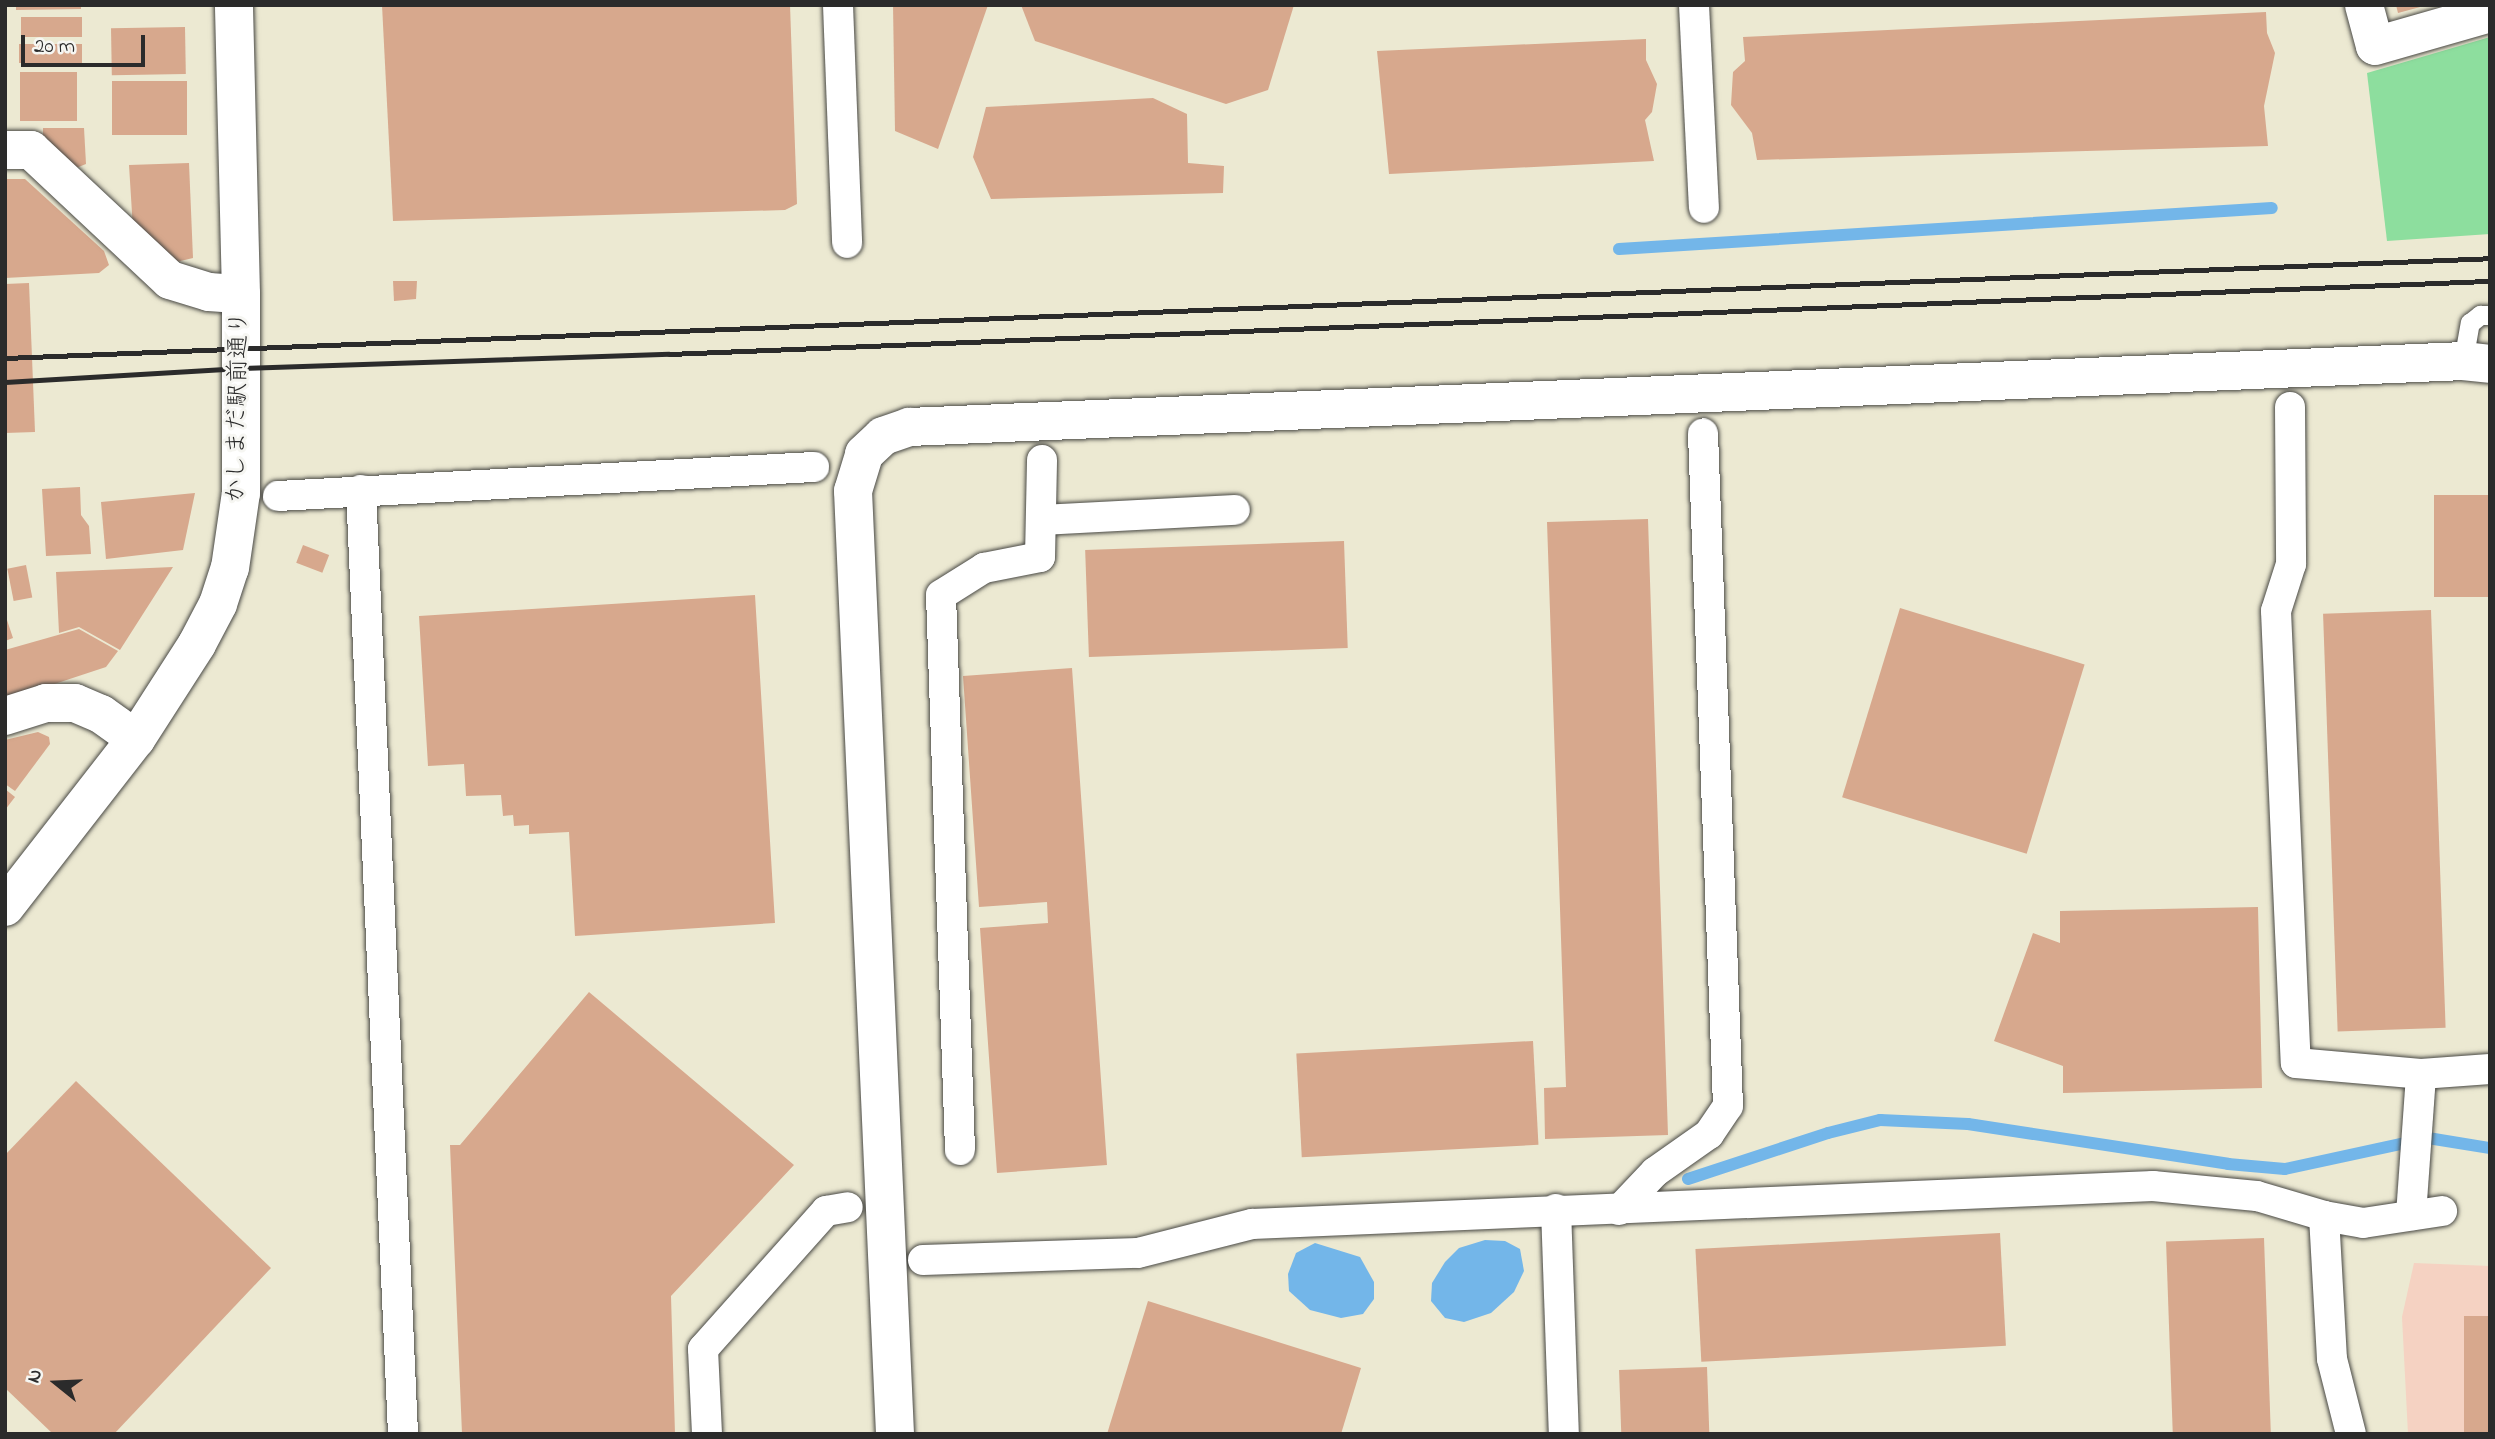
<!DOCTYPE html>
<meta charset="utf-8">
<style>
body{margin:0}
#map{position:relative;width:2495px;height:1439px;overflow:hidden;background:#ece9d2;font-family:"Indie Flower","Klee One",sans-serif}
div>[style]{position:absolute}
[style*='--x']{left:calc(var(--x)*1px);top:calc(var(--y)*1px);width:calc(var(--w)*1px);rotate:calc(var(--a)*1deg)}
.built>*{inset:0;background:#f5d2c2}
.green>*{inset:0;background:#8dde9e}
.water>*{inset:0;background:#73b6e9}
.stream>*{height:12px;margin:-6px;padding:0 6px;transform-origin:6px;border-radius:6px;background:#73b6e9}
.building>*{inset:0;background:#d7a88d;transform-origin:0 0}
.roads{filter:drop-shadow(0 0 2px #484844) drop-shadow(0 0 2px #484844)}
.service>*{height:19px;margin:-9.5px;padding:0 9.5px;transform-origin:9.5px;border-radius:9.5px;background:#fff}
.pedestrian>*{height:30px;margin:-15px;padding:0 15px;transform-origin:15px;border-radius:15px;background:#fff}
.minor>*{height:38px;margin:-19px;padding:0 19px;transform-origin:19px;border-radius:19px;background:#fff}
.tertiary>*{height:38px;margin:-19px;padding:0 19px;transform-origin:19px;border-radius:19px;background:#fff}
.rail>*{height:5px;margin:-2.5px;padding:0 2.5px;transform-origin:2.5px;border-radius:2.5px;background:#2b2b2b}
span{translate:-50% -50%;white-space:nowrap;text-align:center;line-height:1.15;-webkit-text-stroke:6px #f6f6f2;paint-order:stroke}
.street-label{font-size:24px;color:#2b2b2b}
.frame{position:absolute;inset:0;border:7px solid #2b2b2b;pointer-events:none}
.north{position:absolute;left:21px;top:1348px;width:70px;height:70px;-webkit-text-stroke:5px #f6f6f2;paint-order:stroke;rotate:288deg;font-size:19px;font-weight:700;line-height:28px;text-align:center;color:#2b2b2b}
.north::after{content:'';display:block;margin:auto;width:24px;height:32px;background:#2b2b2b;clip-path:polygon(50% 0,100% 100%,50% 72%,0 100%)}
.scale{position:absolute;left:21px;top:35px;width:124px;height:32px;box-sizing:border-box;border:4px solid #2b2b2b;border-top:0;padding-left:9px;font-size:21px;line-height:24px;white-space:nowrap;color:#2b2b2b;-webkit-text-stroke:5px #f6f6f2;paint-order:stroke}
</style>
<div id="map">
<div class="built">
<i style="clip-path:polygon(2414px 1263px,2490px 1266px,2490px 1434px,2408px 1434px,2402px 1317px)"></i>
</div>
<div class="green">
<i style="clip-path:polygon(2490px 37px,2490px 234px,2387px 241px,2367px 73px)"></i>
</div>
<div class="water">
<i style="clip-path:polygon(1485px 1240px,1505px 1241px,1520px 1249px,1524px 1271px,1514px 1292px,1491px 1313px,1464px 1322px,1445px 1318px,1431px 1301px,1432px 1283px,1445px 1262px,1459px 1248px)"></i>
<i style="clip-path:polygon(1315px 1243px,1360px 1257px,1374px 1282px,1374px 1299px,1363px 1314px,1341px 1318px,1310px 1310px,1289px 1291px,1288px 1274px,1296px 1253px)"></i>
</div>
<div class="stream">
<i style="--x:1619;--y:249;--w:654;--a:-3.59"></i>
<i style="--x:1688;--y:1179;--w:147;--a:-18.2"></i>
<i style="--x:1828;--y:1133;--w:54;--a:-14"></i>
<i style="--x:1880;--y:1120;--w:88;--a:2.6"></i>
<i style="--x:1968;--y:1124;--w:263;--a:8.7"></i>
<i style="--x:2228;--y:1164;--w:57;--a:5"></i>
<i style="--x:2285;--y:1169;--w:146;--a:-12.2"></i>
<i style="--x:2428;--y:1138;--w:63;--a:9.2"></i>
</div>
<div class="building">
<i style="clip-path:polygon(16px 5px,81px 5px,81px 9px,16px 10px)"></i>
<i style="clip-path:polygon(382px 5px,790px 5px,797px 204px,785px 210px,393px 221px)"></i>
<i style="clip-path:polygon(893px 5px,988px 5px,938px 149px,895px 131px)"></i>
<i style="clip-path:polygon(1021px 5px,1294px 5px,1268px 90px,1226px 104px,1035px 41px)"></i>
<i style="clip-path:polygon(2396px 5px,2424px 5px,2424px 6px,2398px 13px)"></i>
<i style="clip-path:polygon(2266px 12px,2267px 33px,2275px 53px,2264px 106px,2268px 146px,1757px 160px,1752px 133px,1731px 105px,1733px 72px,1745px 61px,1743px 37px)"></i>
<i style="left:82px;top:17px;width:20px;height:61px;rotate:90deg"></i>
<i style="left:185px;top:27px;width:47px;height:74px;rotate:89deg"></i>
<i style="clip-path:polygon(1646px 39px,1646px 60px,1657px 84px,1652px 112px,1645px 120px,1654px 161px,1389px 174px,1377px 51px)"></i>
<i style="left:82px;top:44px;width:19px;height:63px;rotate:90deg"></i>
<i style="left:77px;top:72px;width:49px;height:57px;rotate:90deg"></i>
<i style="left:187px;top:81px;width:54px;height:75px;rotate:90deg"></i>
<i style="clip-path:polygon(1153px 98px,1187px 114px,1188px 163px,1224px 166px,1223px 193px,991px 199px,973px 157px,986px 107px)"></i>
<i style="clip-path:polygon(43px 128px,84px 128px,86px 164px,71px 170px,43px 140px)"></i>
<i style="clip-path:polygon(189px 163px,193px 258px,172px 263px,133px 229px,129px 165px)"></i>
<i style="clip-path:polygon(5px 179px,25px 179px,104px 251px,109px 265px,99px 273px,5px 278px)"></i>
<i style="clip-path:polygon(393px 281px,417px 281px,416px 299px,394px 301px)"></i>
<i style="clip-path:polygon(29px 283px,35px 432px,5px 433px,5px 284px)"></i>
<i style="clip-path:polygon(80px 487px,81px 515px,89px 526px,91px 554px,46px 556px,42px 489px)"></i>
<i style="clip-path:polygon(195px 493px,183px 550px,106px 559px,101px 502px)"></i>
<i style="left:2490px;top:495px;width:102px;height:56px;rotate:90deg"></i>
<i style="clip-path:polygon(1648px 519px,1668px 1135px,1545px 1139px,1544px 1088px,1566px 1087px,1547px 522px)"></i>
<i style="left:1344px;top:541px;width:107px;height:259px;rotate:88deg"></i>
<i style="left:303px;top:545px;width:28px;height:19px;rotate:21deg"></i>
<i style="left:26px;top:565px;width:33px;height:19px;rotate:79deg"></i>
<i style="clip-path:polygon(173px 567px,120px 650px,79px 627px,59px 633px,56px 572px)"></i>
<i style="clip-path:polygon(755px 595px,775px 923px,575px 936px,569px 832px,529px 834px,529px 825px,514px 826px,513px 815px,503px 816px,501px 795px,466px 796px,464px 764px,428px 766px,419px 616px)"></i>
<i style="left:1900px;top:608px;width:193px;height:198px;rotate:17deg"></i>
<i style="left:2431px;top:610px;width:418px;height:108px;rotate:88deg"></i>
<i style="clip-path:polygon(5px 614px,13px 638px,5px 641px)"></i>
<i style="clip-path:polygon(79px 629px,118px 651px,106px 667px,6px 700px,5px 650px)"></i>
<i style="clip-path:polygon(1072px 668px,1107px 1165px,997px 1173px,980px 928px,1048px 923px,1047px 902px,979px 907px,963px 676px)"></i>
<i style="clip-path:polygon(38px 732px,49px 737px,50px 744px,15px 791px,5px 784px,5px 740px)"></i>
<i style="clip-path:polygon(5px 789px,15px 797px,5px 810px)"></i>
<i style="clip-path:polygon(2258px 907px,2262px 1088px,2063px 1093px,2063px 1066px,1994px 1041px,2033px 933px,2060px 943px,2060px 911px)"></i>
<i style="clip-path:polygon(589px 992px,794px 1165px,671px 1296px,675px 1434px,462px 1434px,450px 1145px,460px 1145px)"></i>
<i style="left:1533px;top:1041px;width:104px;height:237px;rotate:87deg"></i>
<i style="clip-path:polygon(76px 1081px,271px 1268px,114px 1434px,53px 1434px,5px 1388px,5px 1155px)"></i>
<i style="left:2000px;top:1233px;width:113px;height:305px;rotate:87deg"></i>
<i style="left:2264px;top:1238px;width:196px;height:98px;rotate:88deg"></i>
<i style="clip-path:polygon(1148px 1301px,1361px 1368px,1341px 1434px,1107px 1434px)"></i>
<i style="left:2490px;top:1316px;width:118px;height:26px;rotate:90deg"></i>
<i style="left:1707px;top:1367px;width:67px;height:88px;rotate:88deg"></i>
</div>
<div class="roads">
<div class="service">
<i style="--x:2463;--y:361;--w:39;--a:-80"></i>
<i style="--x:2470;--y:323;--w:13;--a:-39"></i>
<i style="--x:2480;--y:315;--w:10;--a:0"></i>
</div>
<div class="pedestrian">
<i style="--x:838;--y:5;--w:238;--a:87.8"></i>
<i style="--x:1694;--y:5;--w:203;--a:87.2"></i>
<i style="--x:2290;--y:407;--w:157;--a:89.6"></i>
<i style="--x:2291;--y:564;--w:49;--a:107.7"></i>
<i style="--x:2276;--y:611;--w:452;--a:87.5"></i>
<i style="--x:2296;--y:1063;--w:125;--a:5"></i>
<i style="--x:2421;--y:1074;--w:69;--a:-4.1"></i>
<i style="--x:361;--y:490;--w:945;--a:87.45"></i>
<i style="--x:278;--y:496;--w:537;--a:-3.1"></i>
<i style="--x:1042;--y:520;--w:193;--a:-3"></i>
<i style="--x:960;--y:1150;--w:555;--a:-91.96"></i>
<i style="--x:941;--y:595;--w:51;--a:-32.1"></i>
<i style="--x:984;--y:568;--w:57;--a:-11.1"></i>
<i style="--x:1040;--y:557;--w:97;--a:-88.8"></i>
<i style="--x:1556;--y:1209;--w:225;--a:88"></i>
<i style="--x:1619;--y:1210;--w:52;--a:-46.5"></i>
<i style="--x:1655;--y:1172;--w:66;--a:-35.1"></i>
<i style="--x:1709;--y:1134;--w:34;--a:-56"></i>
<i style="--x:1728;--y:1106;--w:673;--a:-92.13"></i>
<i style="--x:2411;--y:1215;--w:141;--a:-85.9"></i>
<i style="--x:2324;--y:1216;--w:143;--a:86.8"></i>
<i style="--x:2332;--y:1359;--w:77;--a:75.8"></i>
<i style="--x:923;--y:1260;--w:215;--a:-1.9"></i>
<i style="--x:1138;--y:1253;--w:118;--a:-14.3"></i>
<i style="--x:1252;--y:1224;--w:902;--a:-2.42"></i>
<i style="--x:2153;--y:1186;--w:104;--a:5.5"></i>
<i style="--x:2257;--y:1196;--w:70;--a:16.6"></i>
<i style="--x:2324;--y:1216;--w:40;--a:10"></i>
<i style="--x:2363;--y:1223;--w:80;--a:-8.6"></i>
<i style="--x:707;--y:1434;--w:85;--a:-92.7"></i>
<i style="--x:703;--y:1349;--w:185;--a:-48.3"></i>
<i style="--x:826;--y:1211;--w:22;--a:-10"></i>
</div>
<div class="minor">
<i style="--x:2375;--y:46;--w:120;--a:-16"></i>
<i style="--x:5;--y:150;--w:26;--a:0"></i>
<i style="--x:31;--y:150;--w:190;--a:43.1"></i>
<i style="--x:170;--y:280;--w:41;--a:17.1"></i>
<i style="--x:209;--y:292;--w:32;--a:4"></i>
<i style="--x:2463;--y:361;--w:27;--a:6"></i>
<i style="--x:5;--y:716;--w:43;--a:-17.6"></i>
<i style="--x:46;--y:703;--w:29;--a:0"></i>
<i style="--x:75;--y:703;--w:28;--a:23"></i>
<i style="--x:101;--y:714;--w:43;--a:35.5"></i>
</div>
<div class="tertiary">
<i style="--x:2364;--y:5;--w:42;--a:75"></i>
<i style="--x:5;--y:907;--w:213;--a:-52.1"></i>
<i style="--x:136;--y:739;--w:113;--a:-57.3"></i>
<i style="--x:197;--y:644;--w:45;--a:-62.3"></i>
<i style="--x:218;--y:604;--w:38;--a:-72"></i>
<i style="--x:230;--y:568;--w:76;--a:-81.7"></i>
<i style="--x:241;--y:493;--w:199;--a:-90"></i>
<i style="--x:241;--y:294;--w:289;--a:-91.4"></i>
<i style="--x:895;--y:1434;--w:944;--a:-92.55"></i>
<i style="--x:853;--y:491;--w:39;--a:-73"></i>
<i style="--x:864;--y:454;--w:26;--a:-43"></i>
<i style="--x:883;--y:436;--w:28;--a:-19"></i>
<i style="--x:909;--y:427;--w:1555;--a:-2.43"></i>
</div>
</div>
<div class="rail">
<i style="--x:5;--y:358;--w:2487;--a:-2.3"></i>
<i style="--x:5;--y:382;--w:237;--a:-3.4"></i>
<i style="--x:242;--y:368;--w:427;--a:-1.9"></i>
<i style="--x:669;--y:354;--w:1822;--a:-2.3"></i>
</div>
<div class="street-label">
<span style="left:239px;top:407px;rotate:-89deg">かしまだ駅前通り</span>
</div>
<div class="frame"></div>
<div class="north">N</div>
<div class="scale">20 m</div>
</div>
